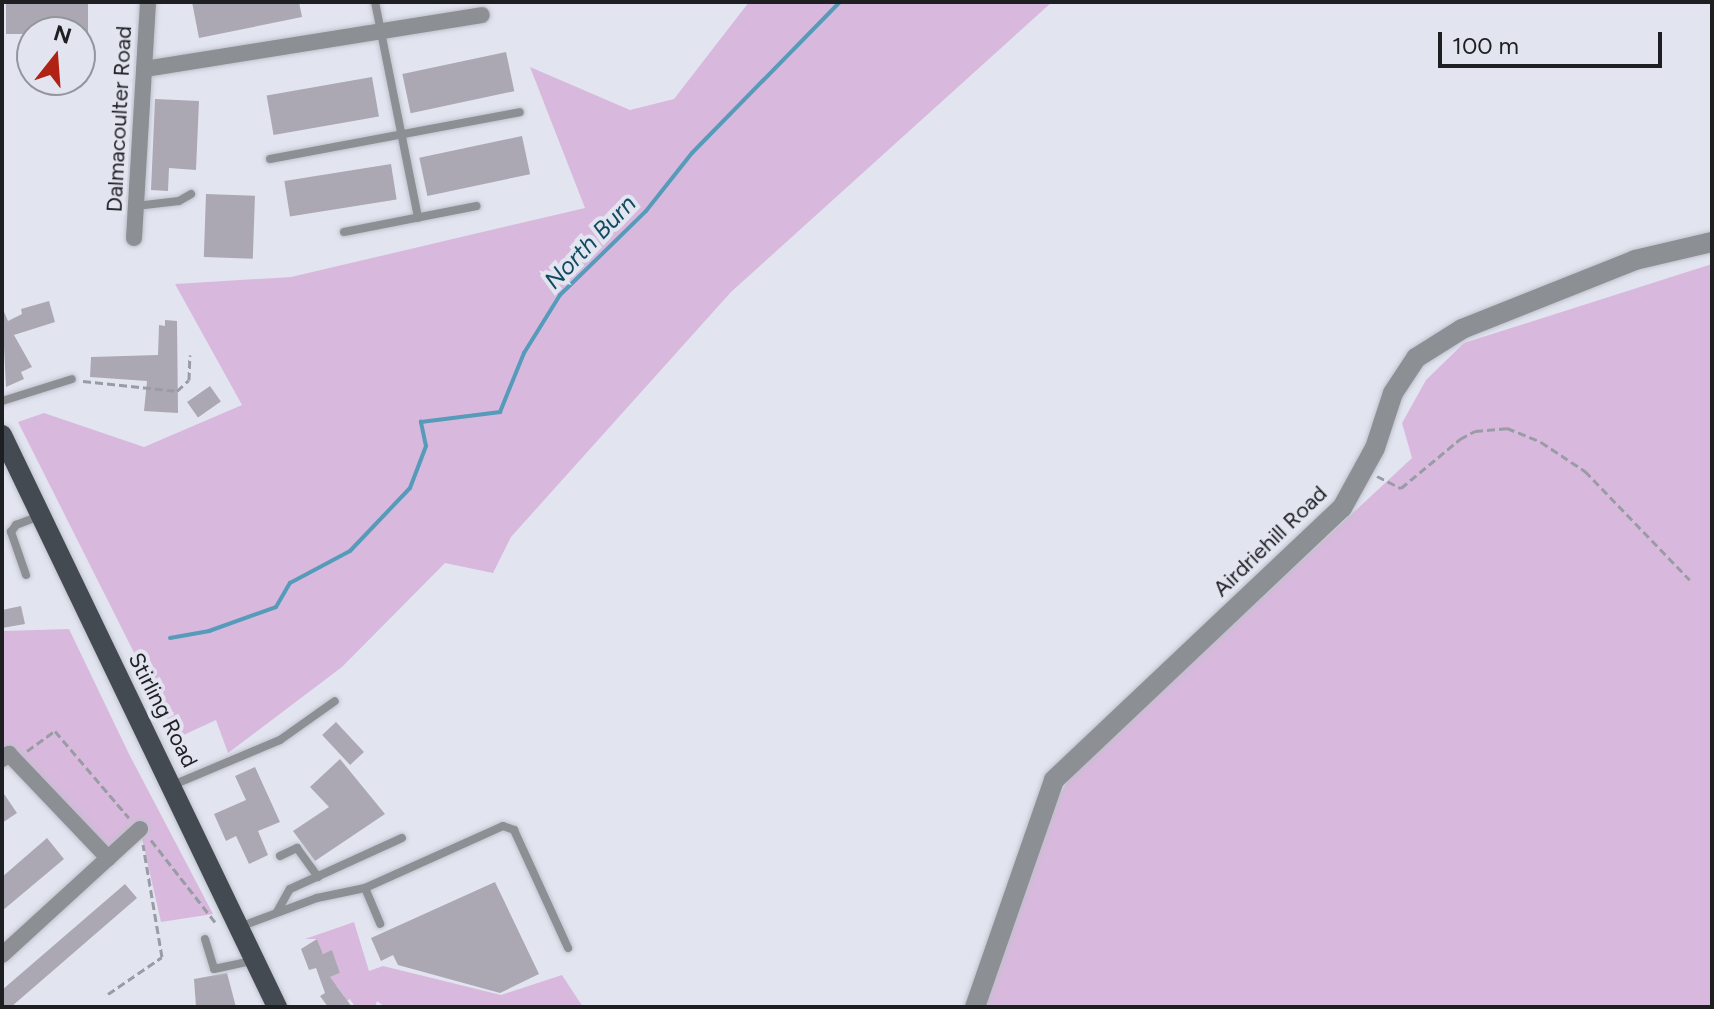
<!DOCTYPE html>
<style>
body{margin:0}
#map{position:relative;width:1714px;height:1009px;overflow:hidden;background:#e2e5f0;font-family:Figtree,sans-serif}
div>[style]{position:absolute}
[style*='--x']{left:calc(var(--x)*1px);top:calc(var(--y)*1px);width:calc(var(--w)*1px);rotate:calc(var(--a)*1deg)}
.green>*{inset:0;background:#d8b9dd}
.stream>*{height:4px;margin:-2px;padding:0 2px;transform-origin:2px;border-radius:2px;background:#569bb9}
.building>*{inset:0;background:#aba8b3;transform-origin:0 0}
.path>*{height:3px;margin-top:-1.5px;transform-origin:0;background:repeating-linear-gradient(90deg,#999ca4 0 8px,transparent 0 12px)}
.roads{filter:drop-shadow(0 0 2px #bfc1cb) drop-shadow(0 0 2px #bfc1cb)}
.service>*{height:8px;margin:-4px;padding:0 4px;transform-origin:4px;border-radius:4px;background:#8c8f93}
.minor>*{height:16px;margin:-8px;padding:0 8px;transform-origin:8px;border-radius:8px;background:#8c8f93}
.tertiary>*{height:20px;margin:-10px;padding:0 10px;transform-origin:10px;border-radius:10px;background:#8c8f93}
.primary>*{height:20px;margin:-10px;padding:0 10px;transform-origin:10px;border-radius:10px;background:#444a51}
span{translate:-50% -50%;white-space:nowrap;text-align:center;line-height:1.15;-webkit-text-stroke:8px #e2e5f0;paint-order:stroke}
.street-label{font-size:22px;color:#1e1f23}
.water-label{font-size:24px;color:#104a60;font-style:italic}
.frame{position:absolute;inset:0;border:4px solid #1e1f23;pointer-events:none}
.north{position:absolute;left:16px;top:16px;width:80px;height:80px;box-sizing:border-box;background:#e2e5f0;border:2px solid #94969e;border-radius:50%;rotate:17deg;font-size:22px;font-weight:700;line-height:32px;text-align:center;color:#1e1f23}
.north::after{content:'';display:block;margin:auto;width:28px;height:36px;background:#b02213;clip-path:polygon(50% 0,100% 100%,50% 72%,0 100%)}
.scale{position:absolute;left:1438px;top:32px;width:224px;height:36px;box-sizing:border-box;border:4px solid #1e1f23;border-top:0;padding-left:10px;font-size:24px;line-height:28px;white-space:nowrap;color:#1e1f23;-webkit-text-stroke:6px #e2e5f0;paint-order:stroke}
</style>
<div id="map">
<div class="green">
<i style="clip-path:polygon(749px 2px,1052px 2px,731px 292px,511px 537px,493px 573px,445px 563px,342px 667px,228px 753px,216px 720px,177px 738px,18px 422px,44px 413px,144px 447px,242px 405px,175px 284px,291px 277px,585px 208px,530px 67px,630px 110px,674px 99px)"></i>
<i style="clip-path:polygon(1712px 264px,1712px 1007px,985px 1007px,1057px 800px,1071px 775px,1412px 458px,1402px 423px,1426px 380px,1464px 343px)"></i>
<i style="clip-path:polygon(69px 629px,129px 754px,213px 914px,161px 922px,140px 830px,108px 858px,2px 759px,2px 631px)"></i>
<i style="clip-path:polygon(354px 922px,369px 971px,383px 966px,501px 995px,562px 975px,583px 1007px,385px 1007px,377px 1001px,375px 1007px,355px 1007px,350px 999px,340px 1005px,337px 1001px,344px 996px,337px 986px,321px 980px,340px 973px,332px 951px,323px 954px,317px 939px,305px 939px)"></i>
</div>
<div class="stream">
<i style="--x:170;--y:638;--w:40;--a:-10"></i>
<i style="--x:209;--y:631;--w:71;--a:-19.7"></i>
<i style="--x:276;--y:607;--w:28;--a:-60"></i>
<i style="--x:290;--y:583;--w:68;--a:-28.1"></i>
<i style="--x:350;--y:551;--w:87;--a:-46.4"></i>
<i style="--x:410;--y:488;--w:45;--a:-69.1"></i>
<i style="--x:426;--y:446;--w:25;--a:-102"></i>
<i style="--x:421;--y:422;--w:80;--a:-7.2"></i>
<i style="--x:500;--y:412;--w:64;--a:-67.9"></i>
<i style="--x:524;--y:353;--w:68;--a:-58.2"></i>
<i style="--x:560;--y:295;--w:120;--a:-44.3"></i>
<i style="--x:646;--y:211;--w:74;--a:-51.6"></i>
<i style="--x:692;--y:153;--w:211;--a:-45.6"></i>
</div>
<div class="building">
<i style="left:6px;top:2px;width:82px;height:32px"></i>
<i style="clip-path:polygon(192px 2px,299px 2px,302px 17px,199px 38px)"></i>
<i style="left:506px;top:52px;width:40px;height:106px;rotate:78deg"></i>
<i style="left:372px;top:77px;width:40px;height:107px;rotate:80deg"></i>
<i style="clip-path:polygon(155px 99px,199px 101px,196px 170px,169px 168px,168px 191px,151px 190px)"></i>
<i style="left:522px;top:136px;width:39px;height:105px;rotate:78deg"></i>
<i style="left:391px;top:164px;width:36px;height:108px;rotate:81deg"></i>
<i style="left:206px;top:194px;width:49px;height:63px;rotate:2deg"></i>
<i style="clip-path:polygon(49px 301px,55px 322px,14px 335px,32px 367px,21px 372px,24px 379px,6px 387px,2px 307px,8px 321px,22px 314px,21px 309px)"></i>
<i style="clip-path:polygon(165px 320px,177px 321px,178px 413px,144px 411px,147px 381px,90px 377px,91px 357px,158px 355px,159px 325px,165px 326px)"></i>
<i style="left:210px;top:386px;width:19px;height:28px;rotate:55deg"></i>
<i style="clip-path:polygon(21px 606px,25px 624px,2px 628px,2px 610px)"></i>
<i style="left:336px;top:722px;width:41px;height:19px;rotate:47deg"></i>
<i style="clip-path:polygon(340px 759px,385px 814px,315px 861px,293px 831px,329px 807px,310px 787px)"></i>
<i style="clip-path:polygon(255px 767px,280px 822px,258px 831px,268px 855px,249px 864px,236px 836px,226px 841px,214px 814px,246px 800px,235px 776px)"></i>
<i style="clip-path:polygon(2px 791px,17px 813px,2px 823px)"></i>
<i style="clip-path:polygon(47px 838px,64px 859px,2px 911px,2px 877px)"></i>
<i style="clip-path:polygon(495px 882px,539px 974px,500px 993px,398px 965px,393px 955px,381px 961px,371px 938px)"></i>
<i style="clip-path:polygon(125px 884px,137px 898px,11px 1007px,2px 1007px,2px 990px)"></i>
<i style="clip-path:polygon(317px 939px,323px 954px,332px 950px,340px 973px,330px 977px,352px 1007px,328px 1007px,320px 996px,325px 993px,316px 968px,309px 970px,301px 949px)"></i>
<i style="clip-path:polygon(227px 973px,236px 1007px,196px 1007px,194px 979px)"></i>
</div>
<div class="path">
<i style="--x:83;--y:381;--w:95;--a:6.1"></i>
<i style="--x:177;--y:391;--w:16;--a:-43"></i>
<i style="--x:189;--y:380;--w:25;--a:-88"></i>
<i style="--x:1377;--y:476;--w:27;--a:27"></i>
<i style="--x:1401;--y:488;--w:77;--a:-39.7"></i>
<i style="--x:1460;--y:439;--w:17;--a:-28"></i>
<i style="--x:1475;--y:431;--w:32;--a:-5"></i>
<i style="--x:1507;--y:428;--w:37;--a:22"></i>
<i style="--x:1541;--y:442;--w:53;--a:33.4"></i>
<i style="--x:1585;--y:471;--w:151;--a:46.1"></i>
<i style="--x:27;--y:751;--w:34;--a:-36"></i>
<i style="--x:55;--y:731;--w:114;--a:49.6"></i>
<i style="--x:151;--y:840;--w:104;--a:52"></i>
<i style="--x:108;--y:994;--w:65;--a:-34.4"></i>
<i style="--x:162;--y:957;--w:114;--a:-99.6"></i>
</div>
<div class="roads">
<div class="service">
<i style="--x:375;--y:2;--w:220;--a:78.7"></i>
<i style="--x:270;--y:159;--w:254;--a:-10.6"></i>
<i style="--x:136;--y:206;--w:43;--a:-6.6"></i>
<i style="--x:179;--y:201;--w:14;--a:-30"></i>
<i style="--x:344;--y:232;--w:135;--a:-11.1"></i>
<i style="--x:2;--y:401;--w:73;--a:-17.4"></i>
<i style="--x:26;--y:575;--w:46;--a:-109.2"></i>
<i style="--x:11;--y:532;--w:9;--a:-54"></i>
<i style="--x:16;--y:525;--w:25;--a:-21"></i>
<i style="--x:173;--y:785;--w:116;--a:-22.8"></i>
<i style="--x:280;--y:740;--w:67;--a:-35.3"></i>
<i style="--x:280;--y:856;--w:19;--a:-25"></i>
<i style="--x:297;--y:848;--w:36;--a:54"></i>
<i style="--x:365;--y:888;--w:39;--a:67"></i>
<i style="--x:277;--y:912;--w:26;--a:-61"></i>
<i style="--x:290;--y:889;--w:123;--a:-24.5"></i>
<i style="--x:242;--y:926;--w:80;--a:-20.5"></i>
<i style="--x:317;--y:898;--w:49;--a:-11.8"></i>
<i style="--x:365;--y:888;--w:151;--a:-24.2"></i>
<i style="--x:503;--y:826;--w:12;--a:20"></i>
<i style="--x:514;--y:830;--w:130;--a:65.4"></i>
<i style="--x:205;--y:939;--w:31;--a:73"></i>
<i style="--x:214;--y:969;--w:39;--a:-12"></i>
</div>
<div class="minor">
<i style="--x:145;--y:69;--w:341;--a:-9.1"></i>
<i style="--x:134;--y:238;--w:236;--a:-86.6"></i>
<i style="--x:2;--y:759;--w:9;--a:-36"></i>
<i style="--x:9;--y:754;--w:144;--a:46.4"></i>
<i style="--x:2;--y:955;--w:187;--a:-42.4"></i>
</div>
<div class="tertiary">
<i style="--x:975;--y:1007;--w:240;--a:-70.8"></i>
<i style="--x:1054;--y:780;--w:396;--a:-43.4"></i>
<i style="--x:1342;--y:508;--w:68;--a:-61.2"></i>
<i style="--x:1375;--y:448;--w:58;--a:-71.9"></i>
<i style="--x:1393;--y:393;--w:42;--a:-56.7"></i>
<i style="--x:1416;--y:358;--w:54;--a:-32.2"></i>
<i style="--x:1462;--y:329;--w:186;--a:-21.7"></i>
<i style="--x:1635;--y:260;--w:79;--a:-13.2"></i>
</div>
<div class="primary">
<i style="--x:2;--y:435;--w:635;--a:64.32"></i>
</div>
</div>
<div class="street-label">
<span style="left:119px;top:119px;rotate:-87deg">Dalmacoulter Road</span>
<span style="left:1270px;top:541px;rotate:-44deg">Airdriehill Road</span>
<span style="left:163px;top:710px;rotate:63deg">Stirling Road</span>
</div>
<div class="water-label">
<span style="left:590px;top:242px;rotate:-46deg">North Burn</span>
</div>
<div class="frame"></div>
<div class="north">N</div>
<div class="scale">100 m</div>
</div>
